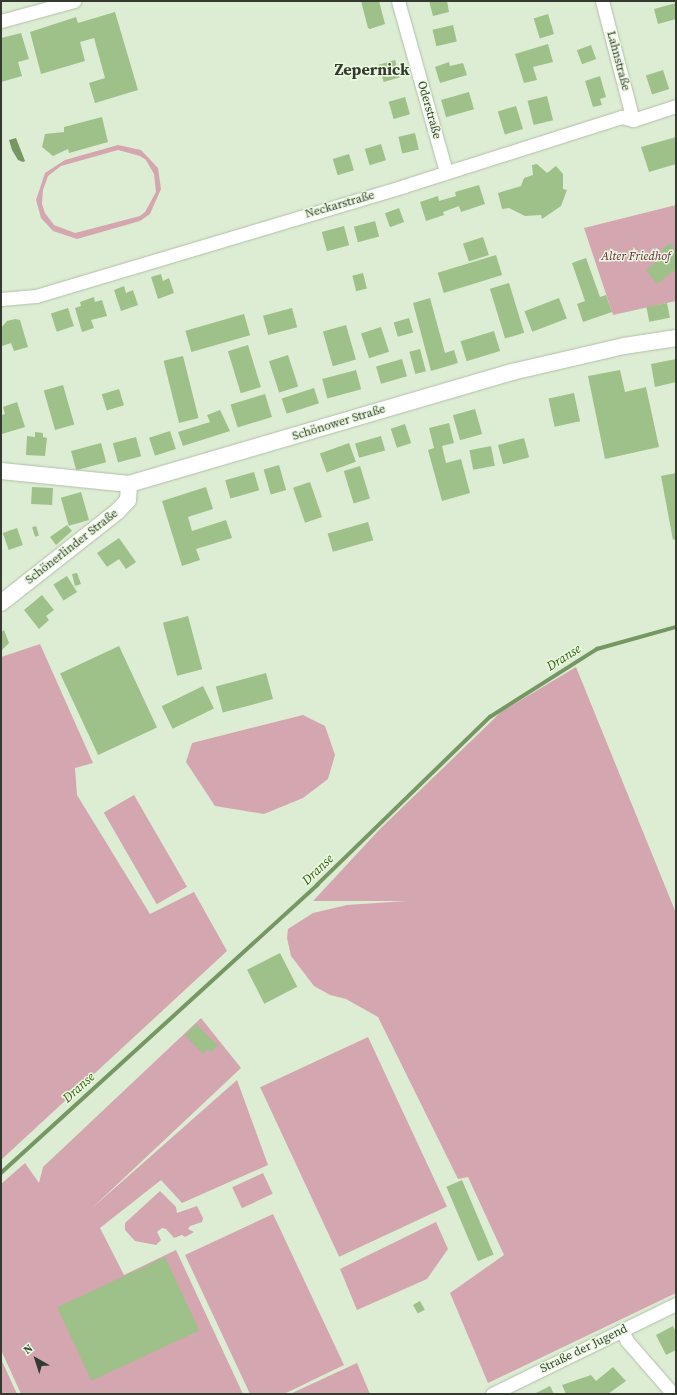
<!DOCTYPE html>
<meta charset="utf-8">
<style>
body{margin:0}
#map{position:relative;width:677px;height:1395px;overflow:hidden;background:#ddedd4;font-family:"Source Serif 4",serif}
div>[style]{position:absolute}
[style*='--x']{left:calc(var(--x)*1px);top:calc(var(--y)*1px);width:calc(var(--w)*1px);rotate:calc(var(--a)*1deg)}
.green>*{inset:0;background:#d4a6b0;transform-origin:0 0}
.water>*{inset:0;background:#769761}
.stream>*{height:3.5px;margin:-1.75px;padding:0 1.75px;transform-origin:1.75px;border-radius:1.75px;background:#769761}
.building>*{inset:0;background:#9ec089;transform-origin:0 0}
.roads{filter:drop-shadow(0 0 1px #b0bfa7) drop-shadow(0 0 1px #b0bfa7)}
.minor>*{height:13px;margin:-6.5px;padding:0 6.5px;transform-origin:6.5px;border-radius:6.5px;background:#fff}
.tertiary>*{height:16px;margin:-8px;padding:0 8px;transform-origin:8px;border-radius:8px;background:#fff}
span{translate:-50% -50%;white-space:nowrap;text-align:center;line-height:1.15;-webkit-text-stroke:3px #ebfbe1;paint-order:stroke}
.street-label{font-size:12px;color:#343a30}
.park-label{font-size:12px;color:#6c1c37;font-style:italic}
.water-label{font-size:13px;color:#355d0e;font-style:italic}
.district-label{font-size:16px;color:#343a30;font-weight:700}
.frame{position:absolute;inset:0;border:2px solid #343a30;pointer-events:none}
.north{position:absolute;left:16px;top:1339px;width:40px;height:40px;-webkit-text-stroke:3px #ebfbe1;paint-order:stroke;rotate:321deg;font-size:11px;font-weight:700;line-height:16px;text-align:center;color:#343a30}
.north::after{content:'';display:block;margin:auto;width:14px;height:18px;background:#343a30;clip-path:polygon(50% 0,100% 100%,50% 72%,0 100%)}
</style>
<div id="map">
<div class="green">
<i style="clip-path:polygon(evenodd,118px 145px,141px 150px,158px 168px,161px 189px,150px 214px,140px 221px,77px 239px,53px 231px,41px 218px,36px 200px,45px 173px,65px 160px,118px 145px,118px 150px,140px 156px,146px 160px,154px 174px,156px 192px,145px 212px,140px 216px,75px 233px,54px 225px,45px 213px,42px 204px,43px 190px,48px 176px,61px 166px,118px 150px)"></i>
<i style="clip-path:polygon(676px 205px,676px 301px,613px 315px,584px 228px)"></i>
<i style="clip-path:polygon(40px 644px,93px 763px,75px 768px,77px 795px,150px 914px,194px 892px,227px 951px,1px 1160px,1px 657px)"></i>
<i style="clip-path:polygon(576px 667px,676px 913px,676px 1293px,488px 1383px,450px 1293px,504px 1255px,468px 1177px,458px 1179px,378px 1017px,346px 999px,330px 995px,314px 986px,291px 956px,287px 938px,288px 929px,313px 913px,347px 905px,406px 901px,313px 901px,380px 829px,501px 712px)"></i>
<i style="clip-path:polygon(303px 715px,325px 726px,335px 755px,328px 779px,303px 798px,264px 814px,215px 806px,186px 762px,192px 743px)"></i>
<i style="left:134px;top:795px;width:106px;height:35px;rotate:60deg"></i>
<i style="clip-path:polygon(201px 1018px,241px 1068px,91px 1209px,237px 1080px,268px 1165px,182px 1203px,161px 1180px,100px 1228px,124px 1275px,176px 1250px,243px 1394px,21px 1394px,1px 1350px,1px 1184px,25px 1163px,39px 1183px,43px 1167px)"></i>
<i style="left:368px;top:1037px;width:187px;height:119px;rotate:65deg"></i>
<i style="left:263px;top:1173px;width:23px;height:34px;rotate:65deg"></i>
<i style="clip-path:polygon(160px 1191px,176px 1207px,177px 1213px,197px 1206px,203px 1218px,202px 1222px,190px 1226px,188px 1229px,194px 1232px,185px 1237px,182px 1235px,174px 1238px,166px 1229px,162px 1228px,157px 1232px,161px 1240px,156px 1245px,135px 1241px,125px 1230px,125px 1223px)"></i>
<i style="clip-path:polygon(273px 1214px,344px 1365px,284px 1394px,250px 1394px,185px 1255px)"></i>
<i style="clip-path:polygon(436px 1222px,448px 1249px,427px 1279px,357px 1310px,340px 1269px)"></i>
<i style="clip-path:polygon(1px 1359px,17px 1394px,1px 1394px)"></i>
<i style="clip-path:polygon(357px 1363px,370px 1394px,290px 1394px)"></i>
</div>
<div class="water">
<i style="clip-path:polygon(16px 138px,25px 161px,23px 162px,18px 160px,12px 150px,9px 140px)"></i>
</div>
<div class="stream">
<i style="--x:1;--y:1173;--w:428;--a:-42.3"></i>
<i style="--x:317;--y:885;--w:241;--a:-44.2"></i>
<i style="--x:490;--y:717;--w:127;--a:-32.4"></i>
<i style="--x:597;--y:649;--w:82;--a:-15.6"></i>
</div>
<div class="building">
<i style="clip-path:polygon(361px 1px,379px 1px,385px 24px,370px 29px,368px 28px)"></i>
<i style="clip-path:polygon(429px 1px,447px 1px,449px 12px,433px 16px)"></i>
<i style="clip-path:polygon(676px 3px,676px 19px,658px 24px,654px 9px)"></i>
<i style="clip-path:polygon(115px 12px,138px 90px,95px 103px,89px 83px,105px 78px,94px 38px,80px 42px,85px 61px,41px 74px,30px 32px,76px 17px,78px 23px)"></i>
<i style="left:548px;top:14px;width:21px;height:15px;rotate:73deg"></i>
<i style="left:453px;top:25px;width:17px;height:21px;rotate:77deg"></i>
<i style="clip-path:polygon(21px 33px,29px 59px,18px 62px,22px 76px,1px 82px,1px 38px)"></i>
<i style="clip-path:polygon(548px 44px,553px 62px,533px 67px,537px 80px,524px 83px,515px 54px)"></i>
<i style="left:591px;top:45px;width:15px;height:15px;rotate:70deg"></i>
<i style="left:395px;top:60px;width:18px;height:17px;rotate:74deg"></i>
<i style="clip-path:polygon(449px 62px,450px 66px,463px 63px,467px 75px,440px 83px,435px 67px)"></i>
<i style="left:663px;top:70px;width:20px;height:18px;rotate:72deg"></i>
<i style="clip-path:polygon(600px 76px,606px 97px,600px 99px,602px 105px,593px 107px,585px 81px)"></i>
<i style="left:469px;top:92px;width:18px;height:29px;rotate:74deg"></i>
<i style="left:547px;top:96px;width:25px;height:20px;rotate:76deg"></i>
<i style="left:405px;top:97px;width:18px;height:17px;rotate:74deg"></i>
<i style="left:516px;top:106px;width:24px;height:19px;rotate:73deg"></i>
<i style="clip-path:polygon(102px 117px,108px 142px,69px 153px,68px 149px,53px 156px,42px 147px,45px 134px,64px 132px,64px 127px)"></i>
<i style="left:415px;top:133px;width:17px;height:17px;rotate:77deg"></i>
<i style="clip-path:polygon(676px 137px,676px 164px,649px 172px,641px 147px)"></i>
<i style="left:381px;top:144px;width:17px;height:17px;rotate:73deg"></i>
<i style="left:349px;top:154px;width:17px;height:17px;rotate:73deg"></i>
<i style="clip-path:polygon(537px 164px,547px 173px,556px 166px,563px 174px,563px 189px,567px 190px,561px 206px,542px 219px,541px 215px,525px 216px,509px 208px,502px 209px,498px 193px,521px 186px,524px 178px,533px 175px,532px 165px)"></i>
<i style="clip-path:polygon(479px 185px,485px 204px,461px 212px,459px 206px,443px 212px,444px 215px,426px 221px,420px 202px,438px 196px,439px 201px,456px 196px,455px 192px)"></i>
<i style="left:399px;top:208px;width:15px;height:15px;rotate:70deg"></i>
<i style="left:375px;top:221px;width:16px;height:22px;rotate:75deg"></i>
<i style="left:344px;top:226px;width:20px;height:23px;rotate:75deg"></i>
<i style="left:483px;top:237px;width:19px;height:21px;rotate:72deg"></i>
<i style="clip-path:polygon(670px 243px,676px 251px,676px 269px,657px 284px,646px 270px,665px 255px,661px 250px)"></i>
<i style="left:496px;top:255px;width:21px;height:61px;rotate:73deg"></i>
<i style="clip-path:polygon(586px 258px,600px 297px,606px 295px,612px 312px,583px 322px,577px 304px,585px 301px,572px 263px)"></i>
<i style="left:363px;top:273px;width:16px;height:11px;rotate:76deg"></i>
<i style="clip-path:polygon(161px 274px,163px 281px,169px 278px,174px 293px,158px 299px,151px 277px)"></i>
<i style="left:509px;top:283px;width:52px;height:20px;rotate:73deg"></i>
<i style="clip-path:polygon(124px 286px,126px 293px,133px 290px,138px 305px,121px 311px,114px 290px)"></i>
<i style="clip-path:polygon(94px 297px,95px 302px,102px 300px,107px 316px,91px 320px,94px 328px,82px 332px,75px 308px,81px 306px,80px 302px)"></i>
<i style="clip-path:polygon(430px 298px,445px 353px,454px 350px,458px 363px,431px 371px,413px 303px)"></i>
<i style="left:559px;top:298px;width:22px;height:37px;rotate:69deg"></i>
<i style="left:667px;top:303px;width:15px;height:21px;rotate:79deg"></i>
<i style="left:68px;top:308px;width:19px;height:18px;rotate:72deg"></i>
<i style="left:292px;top:308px;width:20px;height:30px;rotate:75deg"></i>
<i style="left:244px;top:314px;width:22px;height:61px;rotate:74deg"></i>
<i style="left:409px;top:318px;width:15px;height:16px;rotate:74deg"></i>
<i style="clip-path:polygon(15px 319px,20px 320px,28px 347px,14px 351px,11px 343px,2px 346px,1px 328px,7px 321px)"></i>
<i style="left:346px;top:325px;width:36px;height:24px;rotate:74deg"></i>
<i style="left:381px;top:327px;width:26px;height:21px;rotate:72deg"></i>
<i style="left:494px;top:331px;width:21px;height:35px;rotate:73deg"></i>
<i style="left:248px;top:345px;width:44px;height:21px;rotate:73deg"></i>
<i style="left:420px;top:349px;width:23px;height:11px;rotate:75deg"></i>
<i style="left:288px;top:355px;width:33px;height:20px;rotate:72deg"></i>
<i style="left:183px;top:356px;width:64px;height:20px;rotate:76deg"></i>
<i style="left:402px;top:359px;width:18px;height:27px;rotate:74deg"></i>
<i style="clip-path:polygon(676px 359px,676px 382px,655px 387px,651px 364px)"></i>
<i style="left:356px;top:370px;width:20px;height:35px;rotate:75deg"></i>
<i style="clip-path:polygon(620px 370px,625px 392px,646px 387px,659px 447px,605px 459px,588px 376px)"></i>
<i style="left:63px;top:385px;width:41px;height:20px;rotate:74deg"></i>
<i style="left:314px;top:388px;width:16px;height:34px;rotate:72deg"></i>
<i style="left:119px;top:389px;width:17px;height:18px;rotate:73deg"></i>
<i style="left:574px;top:393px;width:29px;height:26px;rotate:78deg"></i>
<i style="left:265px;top:394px;width:24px;height:36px;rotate:73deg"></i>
<i style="clip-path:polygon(17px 402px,25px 427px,2px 434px,1px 415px,5px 414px,3px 407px)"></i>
<i style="left:475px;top:409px;width:26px;height:23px;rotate:74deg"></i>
<i style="clip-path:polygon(220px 410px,230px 431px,183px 446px,178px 432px,210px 422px,207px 415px)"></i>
<i style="clip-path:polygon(449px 423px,454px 443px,442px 446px,446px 463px,461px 459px,470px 493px,442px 501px,428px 450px,434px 448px,429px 428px)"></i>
<i style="left:405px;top:424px;width:20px;height:15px;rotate:72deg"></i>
<i style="left:170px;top:431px;width:19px;height:22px;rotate:72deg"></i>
<i style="clip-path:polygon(35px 432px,43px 433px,43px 437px,47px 438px,45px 456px,26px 455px,27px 436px,35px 437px)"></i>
<i style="left:381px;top:436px;width:15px;height:27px;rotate:74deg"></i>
<i style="left:136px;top:437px;width:20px;height:24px;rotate:75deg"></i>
<i style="left:524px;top:438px;width:20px;height:27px;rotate:75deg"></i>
<i style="left:101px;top:443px;width:20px;height:31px;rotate:75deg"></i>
<i style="left:349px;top:443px;width:20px;height:31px;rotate:70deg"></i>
<i style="left:491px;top:446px;width:20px;height:22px;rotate:79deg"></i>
<i style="left:279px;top:465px;width:26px;height:16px;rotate:74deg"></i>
<i style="left:360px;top:466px;width:34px;height:17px;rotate:73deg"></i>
<i style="left:254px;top:472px;width:19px;height:30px;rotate:74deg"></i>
<i style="clip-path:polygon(676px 473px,676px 539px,673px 540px,661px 476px)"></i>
<i style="left:310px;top:482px;width:37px;height:18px;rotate:71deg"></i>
<i style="left:32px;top:487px;width:21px;height:17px;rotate:3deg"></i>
<i style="clip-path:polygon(206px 487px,213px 509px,188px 517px,192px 531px,226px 520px,232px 538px,196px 549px,200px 560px,182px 566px,162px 501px)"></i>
<i style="left:81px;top:492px;width:29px;height:21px;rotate:74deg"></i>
<i style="left:368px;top:522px;width:19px;height:42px;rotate:74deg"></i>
<i style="clip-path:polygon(67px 525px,72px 531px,56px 545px,50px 537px)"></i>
<i style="left:36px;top:526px;width:10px;height:4px;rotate:73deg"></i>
<i style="left:17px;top:528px;width:18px;height:15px;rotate:71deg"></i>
<i style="clip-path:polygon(119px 538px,136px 562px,126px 569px,119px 559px,107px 567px,97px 553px)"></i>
<i style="clip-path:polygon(77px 573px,81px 584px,75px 586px,72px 574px)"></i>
<i style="left:67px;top:576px;width:19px;height:16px;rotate:58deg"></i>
<i style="clip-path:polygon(42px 595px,54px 610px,46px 616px,49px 620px,39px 629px,24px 610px)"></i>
<i style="left:188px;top:616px;width:55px;height:26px;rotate:75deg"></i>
<i style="clip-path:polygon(4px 630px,9px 643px,1px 651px,1px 632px)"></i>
<i style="left:119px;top:646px;width:90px;height:65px;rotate:65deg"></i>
<i style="left:266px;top:673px;width:27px;height:52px;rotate:75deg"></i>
<i style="left:203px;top:686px;width:25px;height:46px;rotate:64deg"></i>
<i style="left:280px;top:953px;width:38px;height:37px;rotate:63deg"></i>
<i style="clip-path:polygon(196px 1024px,218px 1046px,211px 1052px,208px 1049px,203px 1054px,185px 1035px)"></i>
<i style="left:462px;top:1180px;width:81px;height:17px;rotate:67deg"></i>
<i style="left:165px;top:1257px;width:81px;height:119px;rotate:65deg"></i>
<i style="left:420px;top:1301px;width:10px;height:8px;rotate:61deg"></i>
<i style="clip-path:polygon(673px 1326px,676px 1332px,676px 1350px,666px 1355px,656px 1335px)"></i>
<i style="clip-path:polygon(613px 1367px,626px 1381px,608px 1394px,566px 1394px,562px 1385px,591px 1375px,596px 1381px)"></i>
<i style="clip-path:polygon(550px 1386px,554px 1394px,534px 1394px)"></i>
</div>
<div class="roads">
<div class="minor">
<i style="--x:398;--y:1;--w:178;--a:74.3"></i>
<i style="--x:602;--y:1;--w:123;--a:75.4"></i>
<i style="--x:1;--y:21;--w:76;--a:-15.3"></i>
<i style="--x:1;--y:299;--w:35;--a:-5"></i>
<i style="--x:36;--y:296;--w:384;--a:-16.6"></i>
<i style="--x:404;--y:186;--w:229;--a:-17.6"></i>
<i style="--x:622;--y:117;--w:11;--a:15"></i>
<i style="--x:633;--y:120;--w:45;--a:-18"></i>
<i style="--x:622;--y:1331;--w:11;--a:63"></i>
<i style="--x:627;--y:1341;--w:70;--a:49"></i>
<i style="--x:492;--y:1394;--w:205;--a:-26.1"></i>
</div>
<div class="tertiary">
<i style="--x:1;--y:471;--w:129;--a:5.8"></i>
<i style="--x:129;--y:484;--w:399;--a:-16.3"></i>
<i style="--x:512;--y:372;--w:115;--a:-13.1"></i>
<i style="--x:624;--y:346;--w:53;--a:-8.7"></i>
<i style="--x:1;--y:603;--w:149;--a:-38.2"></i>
<i style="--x:118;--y:511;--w:15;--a:-48"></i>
<i style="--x:128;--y:500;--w:16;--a:-86"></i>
</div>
</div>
<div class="street-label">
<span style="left:618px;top:61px;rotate:75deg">Lahnstraße</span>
<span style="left:429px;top:110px;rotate:74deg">Oderstraße</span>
<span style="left:340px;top:205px;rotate:-16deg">Neckarstraße</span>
<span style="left:339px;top:423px;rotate:-17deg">Schönower Straße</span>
<span style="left:72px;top:547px;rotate:-38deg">Schönerlinder Straße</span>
<span style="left:584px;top:1349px;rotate:-26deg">Straße der Jugend</span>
</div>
<div class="park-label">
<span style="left:636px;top:257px">Alter Friedhof</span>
</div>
<div class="water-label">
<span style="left:564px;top:658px;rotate:-32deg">Dranse</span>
<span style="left:318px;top:870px;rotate:-44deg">Dranse</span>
<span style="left:79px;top:1088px;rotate:-42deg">Dranse</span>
</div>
<div class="district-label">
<span style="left:372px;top:69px">Zepernick</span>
</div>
<div class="frame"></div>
<div class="north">N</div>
</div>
